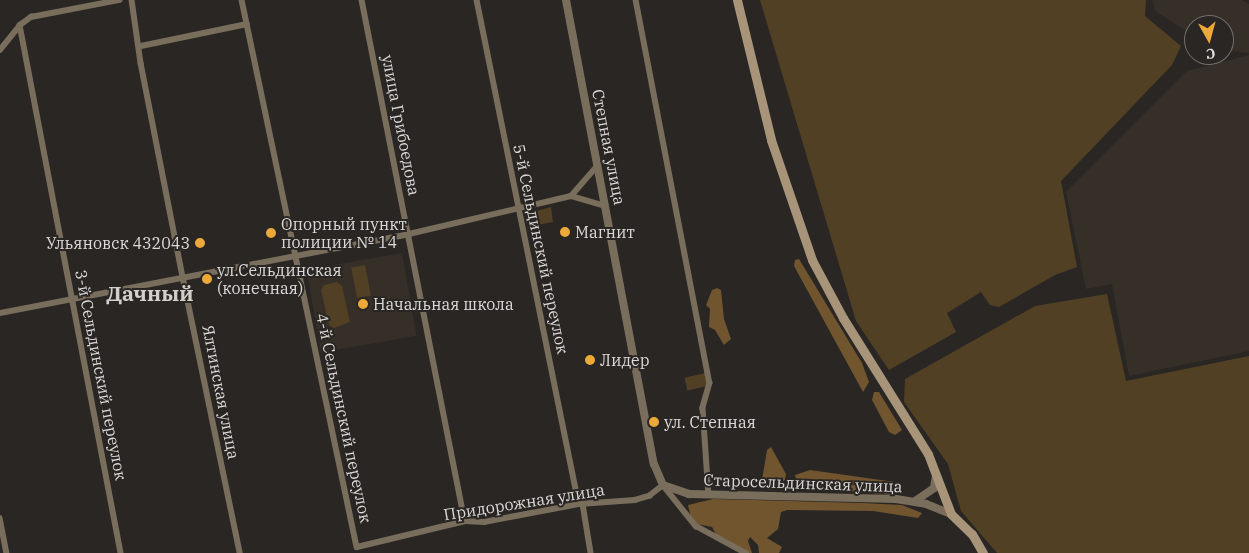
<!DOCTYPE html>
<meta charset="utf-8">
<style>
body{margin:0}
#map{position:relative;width:1249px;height:553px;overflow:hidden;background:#292623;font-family:"IBM Plex Serif",serif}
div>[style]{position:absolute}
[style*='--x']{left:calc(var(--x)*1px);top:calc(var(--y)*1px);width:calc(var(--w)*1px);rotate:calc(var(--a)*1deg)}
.built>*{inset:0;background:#352f28;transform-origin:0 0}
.green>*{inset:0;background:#524025;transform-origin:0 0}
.forest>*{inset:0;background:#70552e}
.minor>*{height:5.5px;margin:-2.75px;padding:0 2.75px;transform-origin:2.75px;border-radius:2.75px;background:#796d5c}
.tertiary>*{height:8px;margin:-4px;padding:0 4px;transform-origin:4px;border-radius:4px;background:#796d5c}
.secondary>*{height:9px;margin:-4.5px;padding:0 4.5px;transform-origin:4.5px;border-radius:4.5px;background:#a89479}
.dots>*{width:14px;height:14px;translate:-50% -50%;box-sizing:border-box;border:2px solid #292623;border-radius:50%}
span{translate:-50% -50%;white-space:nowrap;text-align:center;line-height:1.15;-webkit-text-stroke:4px #292623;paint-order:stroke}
.street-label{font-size:16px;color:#dcdad8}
.poi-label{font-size:16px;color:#dcdad8}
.left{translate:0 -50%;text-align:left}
.right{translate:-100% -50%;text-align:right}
.district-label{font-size:21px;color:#d3d0cb;font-weight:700}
.north{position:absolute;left:1184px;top:15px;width:50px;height:50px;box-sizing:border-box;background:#292623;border:1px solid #716e6b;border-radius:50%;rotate:173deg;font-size:14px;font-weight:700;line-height:20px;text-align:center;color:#dcdad8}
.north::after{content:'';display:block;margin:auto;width:18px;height:22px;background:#eca93a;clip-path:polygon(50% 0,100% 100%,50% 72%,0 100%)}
</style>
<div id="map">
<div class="built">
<i style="clip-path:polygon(1152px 0,1241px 0,1249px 4px,1249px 53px,1224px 50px,1224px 25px,1194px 25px,1194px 36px,1155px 11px)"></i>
<i style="clip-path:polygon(1249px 55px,1249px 351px,1129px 376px,1112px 284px,1086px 289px,1066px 192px,1187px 71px)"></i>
<i style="left:402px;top:253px;width:84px;height:97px;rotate:80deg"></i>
</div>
<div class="green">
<i style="clip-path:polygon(760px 0,1146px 0,1145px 16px,1181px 46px,1172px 65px,1061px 181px,1077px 267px,1055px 275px,999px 307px,990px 305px,981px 292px,947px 313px,956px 332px,889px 370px,856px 321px)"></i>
<i style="clip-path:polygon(551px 207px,553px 222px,532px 226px,529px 213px)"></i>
<i style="left:365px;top:265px;width:31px;height:14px;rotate:79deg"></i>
<i style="clip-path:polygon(337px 282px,342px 286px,350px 322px,334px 328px,329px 325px,321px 290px,324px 285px)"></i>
<i style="clip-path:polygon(1107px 294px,1126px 381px,1249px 356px,1249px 553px,997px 553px,961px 511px,948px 464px,904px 402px,905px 379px,1035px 306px)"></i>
<i style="left:705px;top:373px;width:13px;height:21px;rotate:77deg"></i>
</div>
<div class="forest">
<i style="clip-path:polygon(799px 259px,862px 363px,869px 382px,863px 392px,794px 266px,795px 260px)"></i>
<i style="clip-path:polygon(717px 288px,721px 290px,724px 319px,731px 339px,724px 345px,715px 330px,709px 327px,710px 309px,706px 305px,712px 290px)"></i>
<i style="clip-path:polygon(874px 392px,879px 392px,902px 430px,895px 435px,889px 432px,872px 400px)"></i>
<i style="clip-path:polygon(771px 447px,786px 474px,785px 480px,770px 490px,765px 488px,762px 480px,767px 450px)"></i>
<i style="clip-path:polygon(810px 470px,895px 482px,901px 491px,893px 495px,798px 487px,795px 475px)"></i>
<i style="clip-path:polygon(713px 499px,862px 503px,902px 505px,922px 513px,918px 518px,873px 511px,787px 510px,781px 512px,778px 529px,767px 538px,782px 547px,779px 553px,759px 553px,758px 545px,750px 537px,748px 541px,752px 553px,744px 553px,717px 536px,712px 527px,692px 523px,688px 505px)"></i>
</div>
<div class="minor">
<i style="--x:132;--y:0;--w:64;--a:81.9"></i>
<i style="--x:141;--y:63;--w:218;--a:78.9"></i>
<i style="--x:183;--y:277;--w:282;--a:78.3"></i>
<i style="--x:242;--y:0;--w:559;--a:78.13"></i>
<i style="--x:357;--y:547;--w:111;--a:-13.5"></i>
<i style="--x:465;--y:521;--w:19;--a:3"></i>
<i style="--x:484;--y:522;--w:97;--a:-10.7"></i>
<i style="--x:579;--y:504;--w:56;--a:-4.1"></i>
<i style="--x:635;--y:500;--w:15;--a:-16"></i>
<i style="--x:649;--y:496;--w:18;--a:-38"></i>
<i style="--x:663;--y:485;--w:53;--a:51.2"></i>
<i style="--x:696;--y:526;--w:57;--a:28.4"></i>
<i style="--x:362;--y:0;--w:531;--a:78.82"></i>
<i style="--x:477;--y:0;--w:514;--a:78.56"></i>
<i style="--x:636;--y:0;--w:390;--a:79.1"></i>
<i style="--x:710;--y:383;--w:26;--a:106"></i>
<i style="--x:703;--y:408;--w:87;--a:86.1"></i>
<i style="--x:20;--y:25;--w:538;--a:79.17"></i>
<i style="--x:141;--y:46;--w:108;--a:-11.7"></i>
<i style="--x:0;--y:50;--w:32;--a:-51"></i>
<i style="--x:20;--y:25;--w:14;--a:-36"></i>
<i style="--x:31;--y:17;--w:90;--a:-10.9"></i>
<i style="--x:571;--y:196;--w:41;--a:-48.9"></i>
<i style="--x:0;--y:313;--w:417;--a:-10.9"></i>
<i style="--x:409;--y:234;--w:166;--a:-13.2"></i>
<i style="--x:571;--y:196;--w:36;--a:16"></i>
<i style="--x:583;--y:504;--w:50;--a:80.7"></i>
<i style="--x:0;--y:518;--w:36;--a:79"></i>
</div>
<div class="tertiary">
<i style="--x:566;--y:0;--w:472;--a:79.3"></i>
<i style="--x:654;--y:464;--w:23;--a:67"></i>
<i style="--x:663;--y:485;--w:28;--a:19"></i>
<i style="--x:689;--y:494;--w:207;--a:1.4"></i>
<i style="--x:896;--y:499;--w:30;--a:9"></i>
<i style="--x:926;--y:504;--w:27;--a:22"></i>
<i style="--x:915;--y:501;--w:23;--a:-34"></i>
<i style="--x:934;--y:488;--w:12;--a:-81"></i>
</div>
<div class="secondary">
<i style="--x:737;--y:0;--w:144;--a:76.3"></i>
<i style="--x:771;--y:140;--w:127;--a:71.1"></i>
<i style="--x:812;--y:260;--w:66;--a:61.9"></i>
<i style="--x:843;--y:318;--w:160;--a:58"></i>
<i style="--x:928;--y:454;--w:64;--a:69"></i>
<i style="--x:951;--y:514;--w:29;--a:44"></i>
<i style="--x:972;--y:534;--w:22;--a:60"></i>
</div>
<div class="dots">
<i style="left:565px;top:232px;background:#eca93a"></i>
<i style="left:271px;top:233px;background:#eca93a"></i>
<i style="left:200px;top:243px;background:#eca93a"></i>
<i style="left:207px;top:279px;background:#eca93a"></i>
<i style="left:363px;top:304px;background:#eca93a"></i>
<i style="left:590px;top:360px;background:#eca93a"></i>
<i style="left:654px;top:422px;background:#eca93a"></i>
</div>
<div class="street-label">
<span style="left:401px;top:125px;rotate:79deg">улица Грибоедова</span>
<span style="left:609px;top:147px;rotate:79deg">Степная улица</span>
<span style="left:541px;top:249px;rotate:78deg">5-й Сельдинский переулок</span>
<span style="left:101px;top:375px;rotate:79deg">3-й Сельдинский переулок</span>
<span style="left:221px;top:392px;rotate:79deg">Ялтинская улица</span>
<span style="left:344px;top:418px;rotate:78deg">4-й Сельдинский переулок</span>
<span style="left:803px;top:483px;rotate:2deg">Старосельдинская улица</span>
<span style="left:524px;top:502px;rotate:-9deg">Придорожная улица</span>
</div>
<div class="poi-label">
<span class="left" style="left:281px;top:233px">Опорный пункт<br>полиции № 14</span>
<span class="left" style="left:575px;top:232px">Магнит</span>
<span class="right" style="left:190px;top:243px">Ульяновск 432043</span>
<span class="left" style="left:217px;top:279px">ул.Сельдинская<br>(конечная)</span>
<span class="left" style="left:373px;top:304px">Начальная школа</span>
<span class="left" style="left:600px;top:360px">Лидер</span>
<span class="left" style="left:664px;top:422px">ул. Степная</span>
</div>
<div class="district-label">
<span style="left:150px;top:293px">Дачный</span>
</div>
<div class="north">С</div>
</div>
